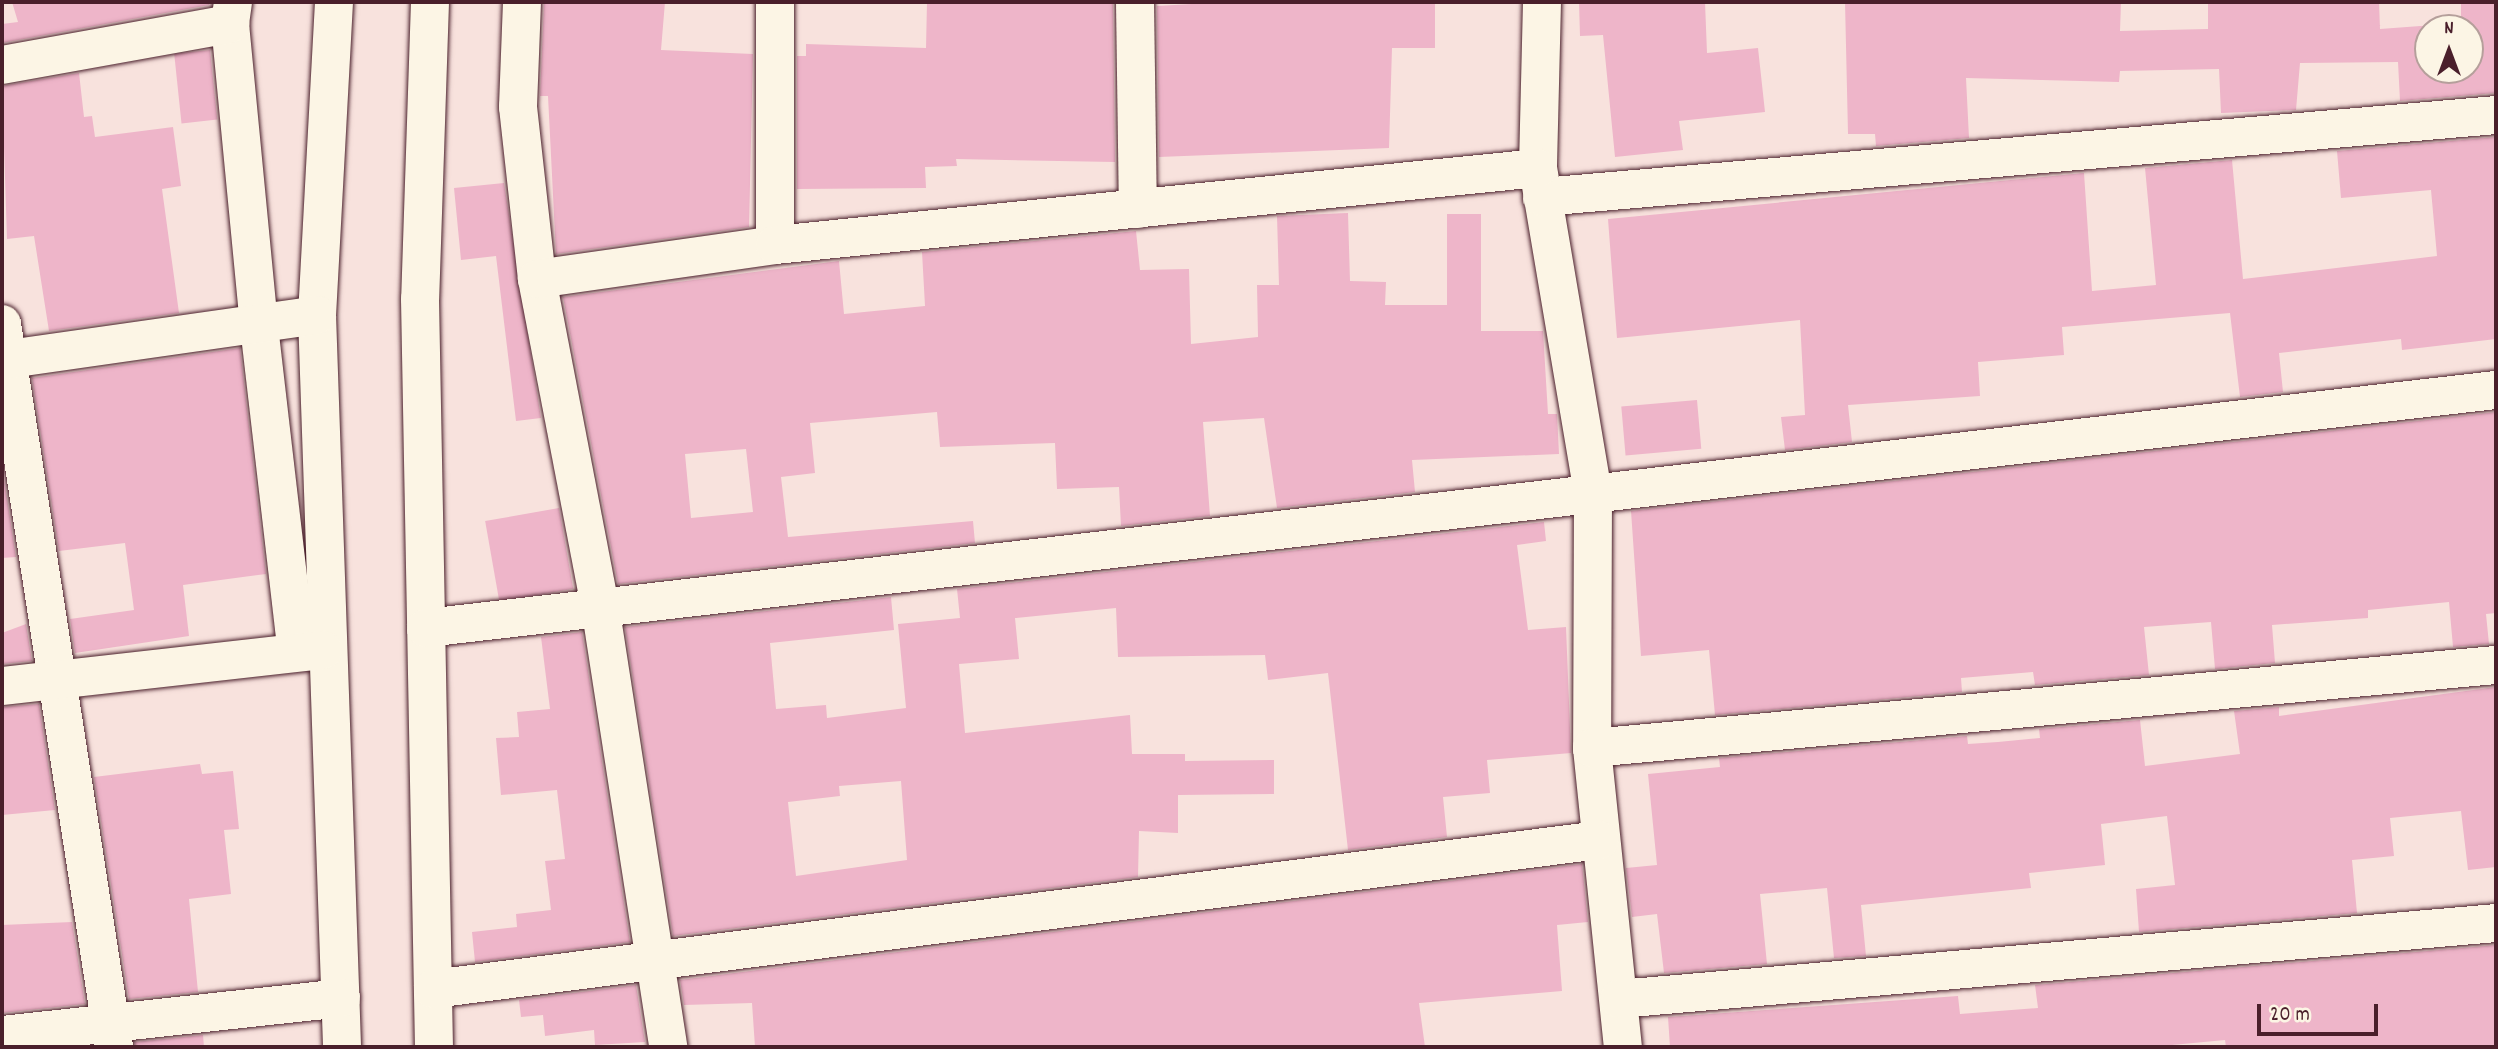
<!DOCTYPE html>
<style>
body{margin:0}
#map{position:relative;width:2498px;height:1049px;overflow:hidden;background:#f8e2dd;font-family:Dekko,sans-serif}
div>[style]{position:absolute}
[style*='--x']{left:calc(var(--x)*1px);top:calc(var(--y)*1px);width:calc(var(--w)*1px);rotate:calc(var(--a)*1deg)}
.building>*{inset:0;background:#eeb5c9;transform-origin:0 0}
.roads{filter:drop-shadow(0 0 2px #4a1f2b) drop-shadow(0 0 2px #4a1f2b)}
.minor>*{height:38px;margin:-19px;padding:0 19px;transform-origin:19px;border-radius:19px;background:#fcf5e5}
span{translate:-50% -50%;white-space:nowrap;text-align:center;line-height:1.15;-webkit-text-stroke:5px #fcf5e5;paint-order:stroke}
.frame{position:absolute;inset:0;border:4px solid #4a1f2b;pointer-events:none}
.north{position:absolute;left:2414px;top:14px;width:70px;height:70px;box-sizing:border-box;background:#fcf5e5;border:2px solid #b59f9b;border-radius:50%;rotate:0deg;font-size:19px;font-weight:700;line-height:28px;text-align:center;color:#4a1f2b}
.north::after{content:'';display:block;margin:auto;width:24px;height:32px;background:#4a1f2b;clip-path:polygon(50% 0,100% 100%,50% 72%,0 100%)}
.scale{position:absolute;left:2257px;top:1004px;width:121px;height:32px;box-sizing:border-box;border:4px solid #4a1f2b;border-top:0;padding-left:9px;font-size:21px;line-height:24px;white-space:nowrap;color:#4a1f2b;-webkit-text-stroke:5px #fcf5e5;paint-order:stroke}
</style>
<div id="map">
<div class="building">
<i style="clip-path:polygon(12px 2px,209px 2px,209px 5px,2px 43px,2px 24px,18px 22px)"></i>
<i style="clip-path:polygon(544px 2px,665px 2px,661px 50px,753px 54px,749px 227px,556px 254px,548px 96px,540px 96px)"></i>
<i style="clip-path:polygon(927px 2px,1113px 2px,1115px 162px,956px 159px,957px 166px,925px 167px,926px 188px,797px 189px,797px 56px,806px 56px,806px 44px,926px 48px)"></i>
<i style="clip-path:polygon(1226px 2px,1435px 2px,1435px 48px,1392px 48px,1389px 148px,1159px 157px,1157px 6px)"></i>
<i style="clip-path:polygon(1579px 2px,1705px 2px,1707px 53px,1758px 48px,1765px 112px,1679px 121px,1683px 150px,1615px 157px,1603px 35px,1580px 36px)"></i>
<i style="clip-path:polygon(evenodd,1845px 2px,2121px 2px,2120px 31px,2208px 29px,2208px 2px,2379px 2px,2380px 29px,2461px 23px,2461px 2px,2496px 2px,2496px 93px,2400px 101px,2398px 62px,2300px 63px,2296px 110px,2221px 113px,2219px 69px,2120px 71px,2119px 82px,1966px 78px,1969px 138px,1876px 146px,1875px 134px,1848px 134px,1845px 2px,2428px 28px,2470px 28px,2470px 70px,2428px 70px,2428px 28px)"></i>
<i style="left:210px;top:50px;width:70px;height:36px;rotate:84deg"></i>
<i style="clip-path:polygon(79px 73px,84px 117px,92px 116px,95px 137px,173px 127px,181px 186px,162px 189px,179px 313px,49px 331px,34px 236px,7px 239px,2px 86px)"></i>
<i style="clip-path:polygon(2496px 137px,2496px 339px,2402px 350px,2401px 339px,2279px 353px,2283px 392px,2240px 397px,2230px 313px,2062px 327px,2064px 355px,1978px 362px,1980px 396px,1848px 405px,1852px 442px,1785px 450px,1781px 417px,1805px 415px,1800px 320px,1617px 338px,1608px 219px,2084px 173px,2092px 291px,2156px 285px,2145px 168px,2232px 160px,2243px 279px,2437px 256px,2431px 190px,2341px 198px,2337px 151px)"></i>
<i style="clip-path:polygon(504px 183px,541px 418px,516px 421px,496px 256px,461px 260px,454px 188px)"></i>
<i style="clip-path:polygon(evenodd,1348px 213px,1350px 281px,1386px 282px,1385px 305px,1447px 305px,1447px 214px,1481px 214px,1481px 331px,1543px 331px,1548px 414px,1557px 414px,1559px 454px,1412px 460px,1415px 492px,1277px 508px,1264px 418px,1203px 422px,1210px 516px,1121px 526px,1119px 487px,1057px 489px,1055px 443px,940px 447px,937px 412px,810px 423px,815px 473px,781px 477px,788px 537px,973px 521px,975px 543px,618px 584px,563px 297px,839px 261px,844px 314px,925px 306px,922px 252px,1136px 231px,1140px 270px,1189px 269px,1191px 344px,1258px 337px,1257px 285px,1279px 285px,1277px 216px,1348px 213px,746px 449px,753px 512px,691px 518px,685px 454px,746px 449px)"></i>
<i style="clip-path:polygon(240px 348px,266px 574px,183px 585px,189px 636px,75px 653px,70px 619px,134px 610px,125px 543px,59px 551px,32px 378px)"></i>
<i style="left:1697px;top:400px;width:49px;height:76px;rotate:85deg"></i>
<i style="clip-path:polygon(2496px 412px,2496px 613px,2486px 614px,2489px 644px,2453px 647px,2449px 602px,2368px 610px,2368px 618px,2272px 625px,2275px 663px,2215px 669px,2211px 622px,2144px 627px,2149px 675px,2035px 685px,2033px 672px,1961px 678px,1962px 692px,1715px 715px,1709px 650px,1641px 656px,1631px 511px)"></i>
<i style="clip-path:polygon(2px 465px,16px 557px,2px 558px)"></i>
<i style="left:559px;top:508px;width:82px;height:75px;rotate:80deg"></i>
<i style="clip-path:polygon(evenodd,1544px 522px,1546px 541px,1517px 545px,1528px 630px,1566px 627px,1571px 753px,1487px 760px,1490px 793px,1443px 797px,1447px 837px,1348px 850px,1328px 673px,1268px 680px,1265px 655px,1118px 657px,1116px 608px,1015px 618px,1019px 659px,959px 664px,965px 733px,1130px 715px,1132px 754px,1185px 754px,1185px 761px,1274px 760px,1274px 794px,1178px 795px,1178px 833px,1139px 831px,1138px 877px,673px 936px,625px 627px,891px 597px,894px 630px,770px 643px,776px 709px,826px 705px,827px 718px,906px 708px,898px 624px,960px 618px,957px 589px,1544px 522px,901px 781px,907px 860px,796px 876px,788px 802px,840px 796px,839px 786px,901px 781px)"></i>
<i style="clip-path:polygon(26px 624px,32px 661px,2px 664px,2px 633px)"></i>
<i style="clip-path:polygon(582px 632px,630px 942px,475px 962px,472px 932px,517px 927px,516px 914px,551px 910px,545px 861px,565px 859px,557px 790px,501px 795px,496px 738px,519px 737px,517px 712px,550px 709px,541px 637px)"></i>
<i style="clip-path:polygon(2496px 687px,2496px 867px,2468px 870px,2461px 811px,2390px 818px,2394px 856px,2352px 860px,2357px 913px,2139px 932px,2136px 889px,2175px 885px,2167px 816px,2101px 824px,2105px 865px,2029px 873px,2031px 888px,1861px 905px,1866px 956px,1834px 958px,1827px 888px,1760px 894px,1767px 964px,1664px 973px,1657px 914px,1632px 917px,1626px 868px,1657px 865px,1648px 774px,1720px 767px,1719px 758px,1967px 736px,1968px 744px,1998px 742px,2040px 738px,2039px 729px,2140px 720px,2145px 766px,2240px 754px,2234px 711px,2279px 707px,2279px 716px)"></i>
<i style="clip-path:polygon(39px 704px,55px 810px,2px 815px,2px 707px)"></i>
<i style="clip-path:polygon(200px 764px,202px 774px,233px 771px,239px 829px,224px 830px,231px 894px,189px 899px,198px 992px,129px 999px,94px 777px)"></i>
<i style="clip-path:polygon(1582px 864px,1588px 922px,1557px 925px,1562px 991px,1419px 1003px,1425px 1047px,755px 1047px,752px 1003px,684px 1005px,680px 980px)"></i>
<i style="clip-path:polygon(72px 922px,85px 1004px,2px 1013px,2px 925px)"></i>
<i style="clip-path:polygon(2496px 945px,2496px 1047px,2226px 1047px,2225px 1040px,2151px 1047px,1670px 1047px,1668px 1017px,1958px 996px,1960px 1014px,2038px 1008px,2035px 985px)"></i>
<i style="clip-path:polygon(636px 985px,645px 1042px,595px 1045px,594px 1030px,545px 1036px,543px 1015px,521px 1017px,519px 1000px)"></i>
<i style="clip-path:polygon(203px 1035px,204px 1047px,135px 1047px,135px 1042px)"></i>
</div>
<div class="roads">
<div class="minor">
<i style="--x:233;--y:2;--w:22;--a:98"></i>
<i style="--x:230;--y:24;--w:303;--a:84.5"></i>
<i style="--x:259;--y:326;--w:328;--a:83.4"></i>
<i style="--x:334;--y:2;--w:313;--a:93.1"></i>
<i style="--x:317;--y:315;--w:732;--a:88.04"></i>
<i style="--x:430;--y:2;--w:297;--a:91.9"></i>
<i style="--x:420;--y:299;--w:748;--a:88.93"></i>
<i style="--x:522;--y:2;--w:105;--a:92.2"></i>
<i style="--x:518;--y:107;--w:173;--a:83.7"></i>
<i style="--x:537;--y:279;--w:339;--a:79.1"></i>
<i style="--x:601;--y:612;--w:440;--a:81.2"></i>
<i style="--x:1135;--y:2;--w:207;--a:89.2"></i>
<i style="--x:1542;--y:2;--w:166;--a:91.4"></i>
<i style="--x:1538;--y:168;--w:330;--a:80.4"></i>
<i style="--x:1593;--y:493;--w:255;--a:90.2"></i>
<i style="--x:1592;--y:748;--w:301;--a:84.1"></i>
<i style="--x:2;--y:65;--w:232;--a:-10.2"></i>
<i style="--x:1542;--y:197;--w:958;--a:-4.91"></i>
<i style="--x:775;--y:245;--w:243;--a:-90"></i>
<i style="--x:537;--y:279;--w:240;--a:-8.1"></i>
<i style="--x:775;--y:245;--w:767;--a:-5.76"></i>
<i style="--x:2;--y:324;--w:732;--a:81.19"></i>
<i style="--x:2;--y:360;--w:318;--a:-8.1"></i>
<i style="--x:426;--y:628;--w:2084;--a:-6.56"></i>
<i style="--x:2;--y:686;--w:323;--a:-6.4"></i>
<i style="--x:1592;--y:748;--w:908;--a:-5.25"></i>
<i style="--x:433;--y:989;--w:1176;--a:-7.28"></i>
<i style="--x:1619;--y:999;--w:880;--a:-4.95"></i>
<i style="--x:2;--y:1035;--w:341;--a:-6.2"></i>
</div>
</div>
<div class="frame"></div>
<div class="north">N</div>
<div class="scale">20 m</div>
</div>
